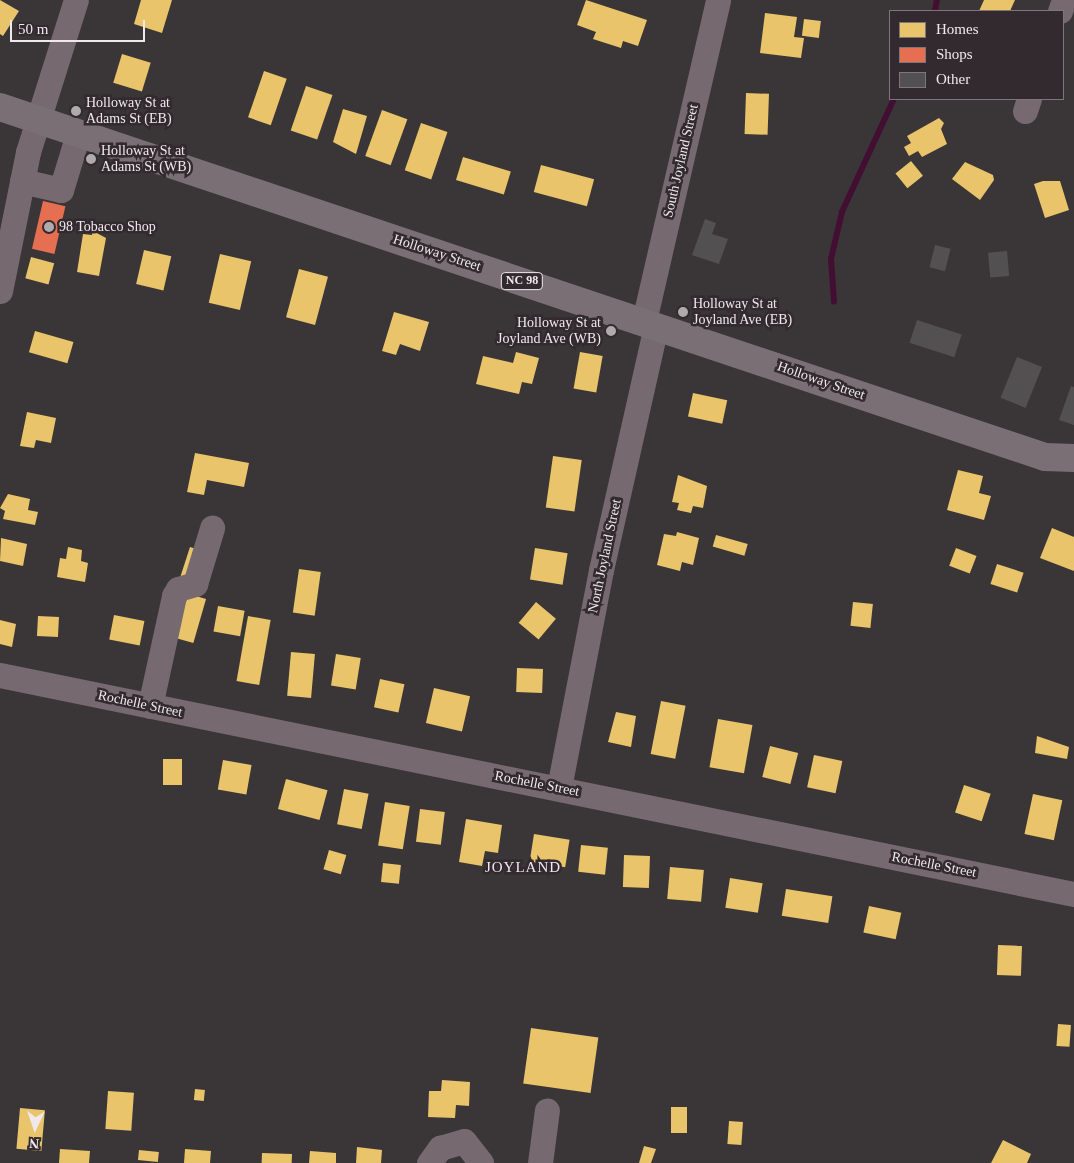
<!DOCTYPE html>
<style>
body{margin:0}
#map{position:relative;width:1074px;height:1163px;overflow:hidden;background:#3a3638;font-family:Georgia,serif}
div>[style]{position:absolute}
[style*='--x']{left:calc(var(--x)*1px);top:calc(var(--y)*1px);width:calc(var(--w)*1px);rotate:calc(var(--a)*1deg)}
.homes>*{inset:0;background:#e9c46a;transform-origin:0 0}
.shops>*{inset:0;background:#e76f51;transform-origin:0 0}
.stream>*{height:5.5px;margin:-2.75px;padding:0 2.75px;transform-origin:2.75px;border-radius:2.75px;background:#420f32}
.building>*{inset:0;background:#535052;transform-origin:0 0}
.minor>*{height:25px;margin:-12.5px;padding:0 12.5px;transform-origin:12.5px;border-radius:12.5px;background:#766970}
.highway>*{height:28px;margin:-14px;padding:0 14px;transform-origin:14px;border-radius:14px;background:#7a6f74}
.dots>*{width:14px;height:14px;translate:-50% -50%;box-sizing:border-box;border:2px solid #322a2e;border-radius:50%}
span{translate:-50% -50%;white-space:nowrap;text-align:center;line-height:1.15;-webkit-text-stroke:5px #322a2e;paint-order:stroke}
.shield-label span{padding:1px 4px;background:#322a2e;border:1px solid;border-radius:4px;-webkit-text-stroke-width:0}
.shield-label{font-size:12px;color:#efe9ec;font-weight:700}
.poi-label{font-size:14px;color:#efe9ec}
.left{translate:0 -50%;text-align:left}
.right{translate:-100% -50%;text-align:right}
.street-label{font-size:14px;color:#efe9ec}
.neighbourhood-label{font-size:15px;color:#efe9ec;letter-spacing:1px}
.legend{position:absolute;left:889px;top:10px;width:175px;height:90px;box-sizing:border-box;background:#322a2e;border:1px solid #7e767a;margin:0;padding:6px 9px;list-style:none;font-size:15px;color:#efe9ec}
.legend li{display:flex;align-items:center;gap:10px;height:25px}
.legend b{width:25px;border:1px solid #7e767a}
.north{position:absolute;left:10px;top:1103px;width:50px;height:50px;-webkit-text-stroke:4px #322a2e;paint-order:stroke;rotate:183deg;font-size:14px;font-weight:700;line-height:20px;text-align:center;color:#efe9ec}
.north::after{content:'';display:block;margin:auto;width:18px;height:22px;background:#efe9ec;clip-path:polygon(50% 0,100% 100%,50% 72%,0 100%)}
.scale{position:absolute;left:10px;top:20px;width:135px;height:22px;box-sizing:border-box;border:2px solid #efe9ec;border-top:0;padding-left:6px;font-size:15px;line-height:18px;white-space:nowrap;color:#efe9ec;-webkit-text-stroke:4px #322a2e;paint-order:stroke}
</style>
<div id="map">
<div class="homes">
<i style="clip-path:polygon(0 0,19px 11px,3px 36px,0 34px)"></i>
<i style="clip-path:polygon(141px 0,172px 0,162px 33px,134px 24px)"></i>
<i style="clip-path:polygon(586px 0,647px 20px,638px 46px,623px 41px,621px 48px,593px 39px,596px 32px,577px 25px)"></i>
<i style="clip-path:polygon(984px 0,1015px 0,1010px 11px,979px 11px)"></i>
<i style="clip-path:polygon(765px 13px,797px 17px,794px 37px,804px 38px,801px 58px,760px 53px)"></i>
<i style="left:804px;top:19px;width:17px;height:17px;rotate:7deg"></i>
<i style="left:122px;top:54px;width:30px;height:30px;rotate:17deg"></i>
<i style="left:264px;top:71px;width:24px;height:49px;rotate:19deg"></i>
<i style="left:306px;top:86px;width:28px;height:47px;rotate:19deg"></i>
<i style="left:746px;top:93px;width:23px;height:41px;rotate:2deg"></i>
<i style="clip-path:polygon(343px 109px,367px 116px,356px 154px,333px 142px)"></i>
<i style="left:382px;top:110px;width:27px;height:49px;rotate:20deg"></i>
<i style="clip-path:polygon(939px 118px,944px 123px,941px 129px,947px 144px,922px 157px,918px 151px,909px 156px,904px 147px,911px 143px,907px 136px)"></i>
<i style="left:421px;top:123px;width:28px;height:50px;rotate:19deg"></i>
<i style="left:463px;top:157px;width:50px;height:24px;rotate:17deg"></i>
<i style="left:911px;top:161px;width:19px;height:20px;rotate:51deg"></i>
<i style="clip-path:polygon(965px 162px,993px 175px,994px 180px,980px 200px,952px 179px)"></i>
<i style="left:541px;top:165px;width:55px;height:28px;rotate:15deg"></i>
<i style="clip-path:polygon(1043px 181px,1060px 181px,1069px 210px,1045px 218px,1034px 184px)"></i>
<i style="clip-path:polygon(93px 231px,106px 238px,99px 276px,77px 272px,83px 234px,92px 235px)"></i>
<i style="left:144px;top:250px;width:28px;height:35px;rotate:13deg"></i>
<i style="left:220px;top:254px;width:32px;height:50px;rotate:13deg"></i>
<i style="left:31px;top:257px;width:24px;height:22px;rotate:15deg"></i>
<i style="left:299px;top:269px;width:30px;height:50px;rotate:15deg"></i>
<i style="clip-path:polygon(394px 312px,429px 322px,420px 351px,400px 344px,396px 355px,382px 351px)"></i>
<i style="left:35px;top:331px;width:40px;height:22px;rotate:16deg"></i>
<i style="clip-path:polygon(516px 352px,539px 358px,532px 384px,522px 382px,519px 394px,476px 384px,483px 356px,513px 363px)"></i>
<i style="left:580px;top:352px;width:23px;height:37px;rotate:10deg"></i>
<i style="left:693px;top:393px;width:35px;height:24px;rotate:12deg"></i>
<i style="clip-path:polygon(27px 412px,56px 418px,51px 443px,36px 440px,34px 448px,20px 446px)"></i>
<i style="clip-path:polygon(195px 453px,249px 463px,244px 487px,207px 480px,204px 495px,187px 492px)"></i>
<i style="left:553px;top:456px;width:29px;height:52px;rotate:8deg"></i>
<i style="clip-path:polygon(958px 470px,983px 476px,979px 493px,991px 496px,984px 520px,947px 510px)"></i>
<i style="clip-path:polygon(678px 475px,707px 486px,703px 508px,693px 506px,691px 513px,677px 510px,679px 503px,672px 502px)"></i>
<i style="clip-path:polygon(8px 494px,30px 499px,28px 510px,38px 512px,35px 525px,3px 519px,5px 511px,0 508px)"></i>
<i style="clip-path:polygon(1052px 528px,1074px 537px,1074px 571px,1040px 558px)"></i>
<i style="clip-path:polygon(677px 532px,699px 538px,693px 565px,682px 562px,680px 571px,657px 565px,664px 534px,676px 536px)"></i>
<i style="left:716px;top:535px;width:33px;height:12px;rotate:16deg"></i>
<i style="clip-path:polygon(1px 538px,27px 544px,23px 566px,0 561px)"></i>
<i style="clip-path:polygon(68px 547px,82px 550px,81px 561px,88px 563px,85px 582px,57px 577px,60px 558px,66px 559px)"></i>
<i style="left:190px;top:547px;width:9px;height:32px;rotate:18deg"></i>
<i style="left:535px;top:548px;width:33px;height:32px;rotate:9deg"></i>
<i style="left:956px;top:548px;width:22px;height:19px;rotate:21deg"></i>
<i style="left:997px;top:564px;width:28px;height:21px;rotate:18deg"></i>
<i style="left:299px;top:569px;width:22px;height:44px;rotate:8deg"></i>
<i style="left:182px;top:592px;width:25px;height:46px;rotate:16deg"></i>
<i style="left:536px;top:602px;width:26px;height:27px;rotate:40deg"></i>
<i style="left:853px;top:602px;width:20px;height:24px;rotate:6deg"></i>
<i style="left:218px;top:606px;width:27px;height:26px;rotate:10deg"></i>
<i style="left:114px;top:615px;width:31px;height:25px;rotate:11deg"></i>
<i style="left:38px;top:616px;width:21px;height:20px;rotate:3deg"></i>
<i style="left:248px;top:616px;width:23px;height:66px;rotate:10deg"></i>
<i style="clip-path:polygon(0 620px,16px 624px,12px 647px,0 644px)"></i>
<i style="left:291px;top:652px;width:24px;height:44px;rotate:5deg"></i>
<i style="left:336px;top:654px;width:25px;height:32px;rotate:9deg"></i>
<i style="left:517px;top:668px;width:26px;height:24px;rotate:2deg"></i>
<i style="left:380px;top:679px;width:25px;height:29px;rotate:12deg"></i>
<i style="left:434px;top:688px;width:37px;height:36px;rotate:13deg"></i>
<i style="left:661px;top:701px;width:25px;height:54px;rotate:11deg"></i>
<i style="clip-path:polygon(616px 712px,636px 716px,631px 747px,608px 742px)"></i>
<i style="left:718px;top:719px;width:35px;height:49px;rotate:10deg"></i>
<i style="clip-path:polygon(1037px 736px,1069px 747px,1067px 759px,1035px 753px)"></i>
<i style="left:770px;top:746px;width:29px;height:32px;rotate:14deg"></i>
<i style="left:814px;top:755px;width:29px;height:33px;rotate:12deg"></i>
<i style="left:163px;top:759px;width:19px;height:26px"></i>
<i style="left:223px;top:760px;width:29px;height:30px;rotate:10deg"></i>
<i style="left:286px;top:779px;width:43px;height:31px;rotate:15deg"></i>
<i style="left:964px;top:785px;width:28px;height:29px;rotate:18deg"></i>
<i style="left:344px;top:789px;width:25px;height:36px;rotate:11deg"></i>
<i style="left:1033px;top:794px;width:30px;height:41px;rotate:12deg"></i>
<i style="left:385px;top:802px;width:25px;height:44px;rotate:9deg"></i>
<i style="left:420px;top:809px;width:25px;height:33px;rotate:7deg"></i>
<i style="clip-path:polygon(466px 819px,502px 825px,498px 853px,485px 851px,482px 866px,459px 862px)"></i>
<i style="left:534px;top:834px;width:36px;height:28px;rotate:9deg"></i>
<i style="left:581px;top:845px;width:27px;height:27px;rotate:6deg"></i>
<i style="left:329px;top:850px;width:18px;height:20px;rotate:16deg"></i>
<i style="left:624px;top:855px;width:26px;height:32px;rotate:2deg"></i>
<i style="left:383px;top:863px;width:18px;height:19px;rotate:6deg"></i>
<i style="left:670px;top:867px;width:34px;height:32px;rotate:5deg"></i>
<i style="left:730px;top:878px;width:33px;height:30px;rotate:9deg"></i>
<i style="left:786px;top:889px;width:47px;height:27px;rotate:9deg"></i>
<i style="left:869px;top:906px;width:33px;height:27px;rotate:12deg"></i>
<i style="left:998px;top:945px;width:24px;height:30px;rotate:2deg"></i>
<i style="left:1058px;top:1024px;width:13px;height:22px;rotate:4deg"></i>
<i style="left:531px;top:1028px;width:68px;height:56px;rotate:8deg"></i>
<i style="clip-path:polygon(442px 1080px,470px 1082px,469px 1106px,456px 1105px,455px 1118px,428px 1117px,429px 1091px,441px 1091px)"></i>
<i style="left:195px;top:1089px;width:10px;height:11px;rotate:6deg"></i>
<i style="left:108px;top:1091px;width:26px;height:38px;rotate:4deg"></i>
<i style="left:671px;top:1107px;width:16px;height:26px"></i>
<i style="left:20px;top:1108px;width:25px;height:41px;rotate:5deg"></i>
<i style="left:729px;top:1121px;width:14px;height:23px;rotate:4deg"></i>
<i style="clip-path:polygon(1003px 1140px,1031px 1154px,1027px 1163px,991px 1163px)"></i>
<i style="clip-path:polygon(644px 1146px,656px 1149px,651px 1163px,639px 1163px)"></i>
<i style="clip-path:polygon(357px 1147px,382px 1150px,381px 1163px,356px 1163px)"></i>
<i style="clip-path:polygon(60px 1149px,90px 1151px,89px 1163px,59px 1163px)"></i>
<i style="clip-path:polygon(185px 1149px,211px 1151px,210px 1163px,184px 1163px)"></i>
<i style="left:139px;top:1150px;width:20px;height:10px;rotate:6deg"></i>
<i style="clip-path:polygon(310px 1151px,336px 1153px,336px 1163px,309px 1163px)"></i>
<i style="left:262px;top:1153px;width:30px;height:10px;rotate:2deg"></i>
</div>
<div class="shops">
<i style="left:43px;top:201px;width:23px;height:49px;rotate:13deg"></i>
</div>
<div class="stream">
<i style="--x:935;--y:11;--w:11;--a:-80"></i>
<i style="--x:834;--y:302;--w:43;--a:-94"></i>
<i style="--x:831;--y:259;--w:48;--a:-76.8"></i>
<i style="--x:842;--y:212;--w:124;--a:-65.3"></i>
</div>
<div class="building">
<i style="clip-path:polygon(705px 219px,716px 223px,712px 234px,728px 239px,719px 264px,692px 255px)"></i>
<i style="left:935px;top:245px;width:16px;height:23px;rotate:14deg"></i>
<i style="left:1007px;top:251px;width:25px;height:19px;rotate:85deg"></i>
<i style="left:917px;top:320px;width:47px;height:24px;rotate:18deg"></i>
<i style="left:1017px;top:357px;width:27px;height:44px;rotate:22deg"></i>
<i style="clip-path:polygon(1071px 386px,1074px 387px,1074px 425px,1059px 420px)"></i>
</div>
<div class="minor">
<i style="--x:1060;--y:11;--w:12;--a:-70"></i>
<i style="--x:1025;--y:111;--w:13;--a:-72"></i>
<i style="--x:22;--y:181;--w:40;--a:13"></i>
<i style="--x:61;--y:190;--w:59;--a:-73.1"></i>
<i style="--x:0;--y:291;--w:142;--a:-78.6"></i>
<i style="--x:28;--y:152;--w:159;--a:-72.5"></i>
<i style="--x:644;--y:321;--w:329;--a:-77"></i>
<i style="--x:0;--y:675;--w:1096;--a:11.53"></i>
<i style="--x:150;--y:706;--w:113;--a:-77.7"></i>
<i style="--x:174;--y:596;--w:8;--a:-60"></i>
<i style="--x:178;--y:589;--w:18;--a:-16"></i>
<i style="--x:195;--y:584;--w:59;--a:-73.1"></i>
<i style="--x:559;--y:788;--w:222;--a:-79.1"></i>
<i style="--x:601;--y:570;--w:250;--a:-77.3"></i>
<i style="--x:429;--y:1163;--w:19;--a:-54"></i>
<i style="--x:440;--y:1148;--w:25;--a:-16"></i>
<i style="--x:464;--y:1141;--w:28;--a:52"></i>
<i style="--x:540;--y:1163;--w:53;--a:-82.5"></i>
</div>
<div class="highway">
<i style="--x:0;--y:107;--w:1102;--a:18.52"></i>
<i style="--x:1045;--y:457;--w:29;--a:2"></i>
</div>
<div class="dots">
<i style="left:76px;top:111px;background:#b0aaad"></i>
<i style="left:91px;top:159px;background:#b0aaad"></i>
<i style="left:49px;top:227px;background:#b0aaad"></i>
<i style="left:683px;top:312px;background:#b0aaad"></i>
<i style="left:611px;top:331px;background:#b0aaad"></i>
</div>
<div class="shield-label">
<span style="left:522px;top:281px">NC 98</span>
</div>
<div class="poi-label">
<span class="left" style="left:86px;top:111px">Holloway St at<br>Adams St (EB)</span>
<span class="left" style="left:101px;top:159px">Holloway St at<br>Adams St (WB)</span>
<span class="left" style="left:59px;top:227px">98 Tobacco Shop</span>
<span class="left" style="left:693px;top:312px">Holloway St at<br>Joyland Ave (EB)</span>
<span class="right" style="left:601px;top:331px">Holloway St at<br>Joyland Ave (WB)</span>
</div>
<div class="street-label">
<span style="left:681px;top:161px;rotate:-77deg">South Joyland Street</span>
<span style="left:437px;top:253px;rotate:18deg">Holloway Street</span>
<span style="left:821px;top:381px;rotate:19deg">Holloway Street</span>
<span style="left:605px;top:556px;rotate:-78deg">North Joyland Street</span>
<span style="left:140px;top:704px;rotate:12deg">Rochelle Street</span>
<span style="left:537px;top:784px;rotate:11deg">Rochelle Street</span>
<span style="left:934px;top:865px;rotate:11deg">Rochelle Street</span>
</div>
<div class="neighbourhood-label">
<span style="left:523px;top:868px">JOYLAND</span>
</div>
<ul class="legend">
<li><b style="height:14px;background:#e9c46a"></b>Homes</li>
<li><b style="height:14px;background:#e76f51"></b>Shops</li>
<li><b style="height:14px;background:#535052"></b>Other</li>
</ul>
<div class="north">N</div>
<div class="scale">50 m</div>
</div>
